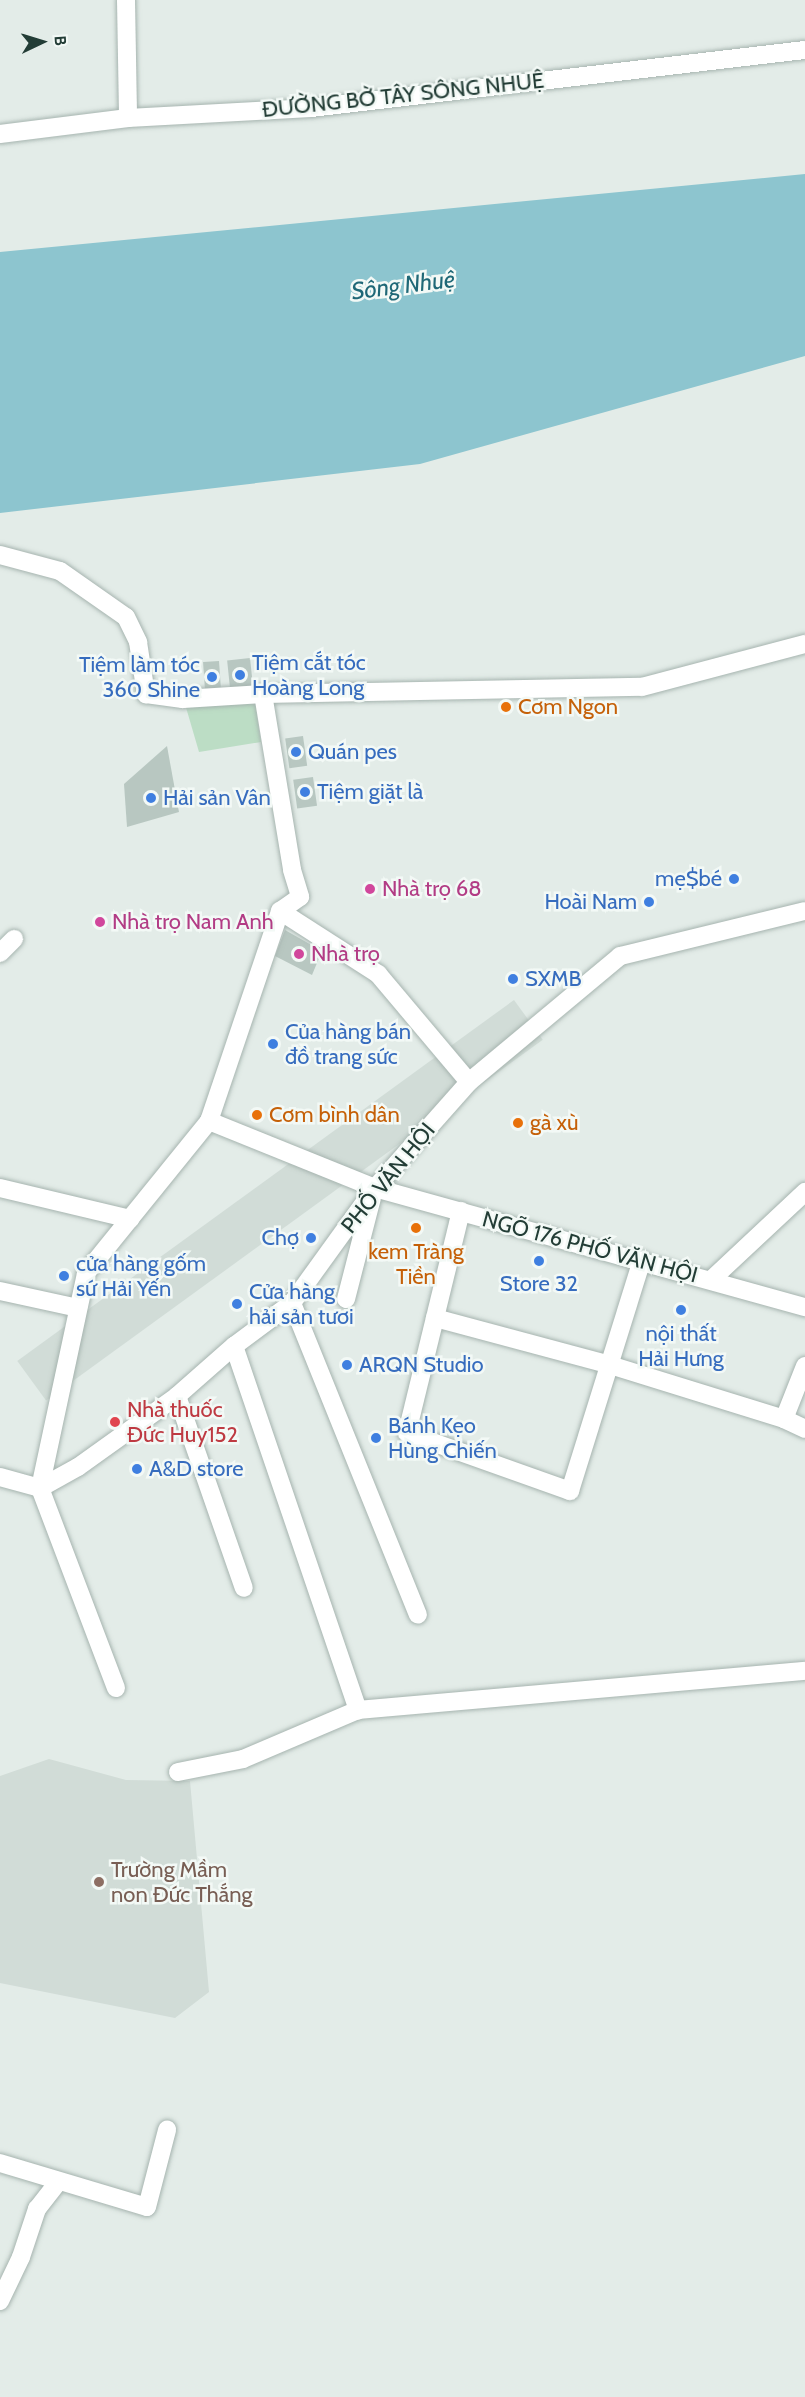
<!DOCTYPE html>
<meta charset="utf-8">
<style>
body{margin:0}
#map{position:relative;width:805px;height:2397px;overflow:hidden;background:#e3ece8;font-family:Cabin,sans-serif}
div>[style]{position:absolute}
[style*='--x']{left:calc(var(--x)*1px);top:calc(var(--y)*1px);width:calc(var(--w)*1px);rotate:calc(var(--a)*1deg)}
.built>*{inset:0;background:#d1dcd7;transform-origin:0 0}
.green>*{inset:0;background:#bcddc5}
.water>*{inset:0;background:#8dc5cf}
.building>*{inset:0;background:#b8c7c1;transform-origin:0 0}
.roads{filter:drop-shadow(0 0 2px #a6b4af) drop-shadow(0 0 2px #a6b4af)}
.minor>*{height:18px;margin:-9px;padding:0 9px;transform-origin:9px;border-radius:9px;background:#fff}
.dots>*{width:16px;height:16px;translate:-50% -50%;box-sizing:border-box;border:3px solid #f3f9f6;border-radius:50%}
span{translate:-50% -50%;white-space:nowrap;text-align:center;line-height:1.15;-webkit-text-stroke:5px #f3f9f6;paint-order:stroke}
.street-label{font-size:22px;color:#233d36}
.shop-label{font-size:22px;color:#366cbe}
.left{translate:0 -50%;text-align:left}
.right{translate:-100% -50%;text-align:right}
.food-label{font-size:22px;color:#c56008}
.hotel-label{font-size:22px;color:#b23c85}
.health-label{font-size:22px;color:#be3a42}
.education-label{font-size:22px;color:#785e54}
.water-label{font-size:24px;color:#1f6877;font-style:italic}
.north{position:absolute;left:12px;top:12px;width:60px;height:60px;-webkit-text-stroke:4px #f3f9f6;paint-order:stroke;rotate:86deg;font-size:16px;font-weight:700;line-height:24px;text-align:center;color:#233d36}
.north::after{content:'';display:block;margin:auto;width:21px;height:27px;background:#233d36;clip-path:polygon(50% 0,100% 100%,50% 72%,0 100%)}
</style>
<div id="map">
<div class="built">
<i style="left:514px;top:1000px;width:49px;height:614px;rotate:54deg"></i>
<i style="clip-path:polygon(49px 1759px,126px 1780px,190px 1781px,209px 1992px,175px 2018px,0 1983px,0 1776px)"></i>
</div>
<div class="green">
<i style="clip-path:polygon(255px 702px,261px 742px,199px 752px,185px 704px)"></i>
</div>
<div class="water">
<i style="clip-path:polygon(805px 174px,805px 356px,420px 464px,0 513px,0 252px)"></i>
</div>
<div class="building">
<i style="left:250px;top:658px;width:31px;height:23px;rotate:84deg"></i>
<i style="left:219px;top:661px;width:30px;height:16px;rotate:86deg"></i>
<i style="left:303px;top:736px;width:30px;height:18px;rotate:82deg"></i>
<i style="clip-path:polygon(167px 746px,179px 812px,127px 827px,124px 784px)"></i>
<i style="left:313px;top:777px;width:29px;height:20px;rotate:82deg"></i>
<i style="clip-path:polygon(285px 930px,322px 951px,312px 975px,275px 956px)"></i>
</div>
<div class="roads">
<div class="minor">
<i style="--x:126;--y:0;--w:118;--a:89"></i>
<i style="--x:0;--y:134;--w:129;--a:-7.1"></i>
<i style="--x:128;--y:118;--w:183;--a:-3.1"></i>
<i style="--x:311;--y:108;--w:497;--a:-6.7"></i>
<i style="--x:0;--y:555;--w:62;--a:14.9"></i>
<i style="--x:60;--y:571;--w:80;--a:34.9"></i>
<i style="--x:126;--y:617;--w:28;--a:64"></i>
<i style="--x:138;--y:642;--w:53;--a:81.3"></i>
<i style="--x:146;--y:694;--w:37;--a:8"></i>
<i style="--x:183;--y:699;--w:80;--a:-3.6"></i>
<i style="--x:263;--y:694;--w:379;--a:-1.1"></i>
<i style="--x:642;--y:687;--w:169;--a:-14.8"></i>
<i style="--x:263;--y:694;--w:178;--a:80.6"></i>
<i style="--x:292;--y:870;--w:28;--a:73"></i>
<i style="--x:300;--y:897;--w:24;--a:145"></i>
<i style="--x:280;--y:911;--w:117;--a:32.7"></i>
<i style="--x:378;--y:974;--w:141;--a:49.9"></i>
<i style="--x:0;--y:953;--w:20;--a:-45"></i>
<i style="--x:209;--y:1121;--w:179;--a:22"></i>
<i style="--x:375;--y:1188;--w:446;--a:15.5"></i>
<i style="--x:0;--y:1188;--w:134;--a:13.4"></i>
<i style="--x:461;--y:1211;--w:228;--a:103.7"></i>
<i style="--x:407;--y:1433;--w:173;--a:19.6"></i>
<i style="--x:570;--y:1491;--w:242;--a:-72.7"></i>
<i style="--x:711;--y:1280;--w:129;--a:-43.1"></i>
<i style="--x:0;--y:1291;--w:80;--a:12.3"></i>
<i style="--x:346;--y:1299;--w:104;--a:-75.6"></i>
<i style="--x:292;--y:1303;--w:336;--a:68"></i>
<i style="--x:435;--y:1318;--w:181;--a:15"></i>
<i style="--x:610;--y:1365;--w:182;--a:17.2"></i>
<i style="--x:784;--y:1419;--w:23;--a:25"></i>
<i style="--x:234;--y:1346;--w:385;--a:71.2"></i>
<i style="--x:177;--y:1396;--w:203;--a:70.8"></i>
<i style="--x:784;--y:1419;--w:57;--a:-68.4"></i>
<i style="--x:0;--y:1477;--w:41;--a:15.4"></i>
<i style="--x:40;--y:1488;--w:43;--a:-28.9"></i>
<i style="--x:78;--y:1467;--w:122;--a:-35.6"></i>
<i style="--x:177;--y:1396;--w:76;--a:-41.3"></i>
<i style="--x:234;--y:1346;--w:72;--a:-36.6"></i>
<i style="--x:292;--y:1303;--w:142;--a:-54.2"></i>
<i style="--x:375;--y:1188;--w:142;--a:-48.4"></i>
<i style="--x:469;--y:1082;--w:197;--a:-39.8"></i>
<i style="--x:620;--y:956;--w:190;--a:-13.7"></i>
<i style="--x:116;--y:1688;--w:214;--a:-110.8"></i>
<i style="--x:40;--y:1488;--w:220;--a:-77.9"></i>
<i style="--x:86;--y:1273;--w:196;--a:-51"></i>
<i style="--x:209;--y:1121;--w:222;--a:-71.3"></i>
<i style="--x:178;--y:1772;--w:66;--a:-11.3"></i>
<i style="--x:243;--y:1759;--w:125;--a:-23.1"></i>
<i style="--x:358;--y:1710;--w:449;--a:-5"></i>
<i style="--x:0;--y:2163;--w:153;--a:16.7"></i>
<i style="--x:147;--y:2207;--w:80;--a:-75.4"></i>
<i style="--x:0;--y:2301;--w:49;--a:-64.5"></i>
<i style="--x:21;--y:2257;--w:51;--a:-71.6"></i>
<i style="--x:37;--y:2209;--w:34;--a:-52"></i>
</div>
</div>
<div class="dots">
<i style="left:240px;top:675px;background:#3f7fe0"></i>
<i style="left:212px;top:677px;background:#3f7fe0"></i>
<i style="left:506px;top:707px;background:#e8710a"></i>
<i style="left:296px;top:752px;background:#3f7fe0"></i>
<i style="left:305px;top:792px;background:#3f7fe0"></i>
<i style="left:151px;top:798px;background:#3f7fe0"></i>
<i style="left:734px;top:879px;background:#3f7fe0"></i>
<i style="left:370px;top:889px;background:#d1479c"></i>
<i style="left:649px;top:902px;background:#3f7fe0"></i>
<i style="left:100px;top:922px;background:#d1479c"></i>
<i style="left:299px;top:954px;background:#d1479c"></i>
<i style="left:513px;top:979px;background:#3f7fe0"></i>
<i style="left:273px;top:1044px;background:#3f7fe0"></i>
<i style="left:257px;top:1115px;background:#e8710a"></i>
<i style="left:518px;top:1123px;background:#e8710a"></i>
<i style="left:416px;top:1228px;background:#e8710a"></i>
<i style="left:311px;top:1238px;background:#3f7fe0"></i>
<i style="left:539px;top:1261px;background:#3f7fe0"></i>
<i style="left:64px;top:1276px;background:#3f7fe0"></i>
<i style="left:237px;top:1304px;background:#3f7fe0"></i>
<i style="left:681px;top:1310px;background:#3f7fe0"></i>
<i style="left:347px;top:1365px;background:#3f7fe0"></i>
<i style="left:115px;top:1422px;background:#e0444e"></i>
<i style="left:376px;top:1438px;background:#3f7fe0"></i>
<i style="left:137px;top:1469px;background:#3f7fe0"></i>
<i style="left:99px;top:1882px;background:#8d6e63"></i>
</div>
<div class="street-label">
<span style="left:403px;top:95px;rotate:-6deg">ĐƯỜNG BỜ TÂY SÔNG NHUỆ</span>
<span style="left:388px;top:1178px;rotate:-51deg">PHỐ VĂN HỘI</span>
<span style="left:590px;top:1247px;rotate:15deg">NGÕ 176 PHỐ VĂN HỘI</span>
</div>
<div class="shop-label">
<span class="left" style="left:252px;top:675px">Tiệm cắt tóc<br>Hoàng Long</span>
<span class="right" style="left:200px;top:677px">Tiệm làm tóc<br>360 Shine</span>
<span class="left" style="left:308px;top:752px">Quán pes</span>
<span class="left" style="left:317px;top:792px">Tiệm giặt là</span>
<span class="left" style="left:163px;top:798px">Hải sản Vân</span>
<span class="right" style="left:722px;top:879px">mẹ$bé</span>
<span class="right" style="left:637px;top:902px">Hoài Nam</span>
<span class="left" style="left:525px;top:979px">SXMB</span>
<span class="left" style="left:285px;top:1044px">Của hàng bán<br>đồ trang sức</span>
<span class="right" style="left:299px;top:1238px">Chợ</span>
<span class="left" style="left:76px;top:1276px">cửa hàng gốm<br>sứ Hải Yến</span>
<span style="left:539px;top:1284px">Store 32</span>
<span class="left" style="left:249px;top:1304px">Cửa hàng<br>hải sản tươi</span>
<span style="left:681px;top:1346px">nội thất<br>Hải Hưng</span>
<span class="left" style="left:359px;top:1365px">ARQN Studio</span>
<span class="left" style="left:388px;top:1438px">Bánh Kẹo<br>Hùng Chiến</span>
<span class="left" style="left:149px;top:1469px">A&amp;D store</span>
</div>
<div class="food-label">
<span class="left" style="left:518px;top:707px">Cơm Ngon</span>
<span class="left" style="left:269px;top:1115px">Cơm bình dân</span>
<span class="left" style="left:530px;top:1123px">gà xù</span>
<span style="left:416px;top:1264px">kem Tràng<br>Tiền</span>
</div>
<div class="hotel-label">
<span class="left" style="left:382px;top:889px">Nhà trọ 68</span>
<span class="left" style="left:112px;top:922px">Nhà trọ Nam Anh</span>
<span class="left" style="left:311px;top:954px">Nhà trọ</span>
</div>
<div class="health-label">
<span class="left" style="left:127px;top:1422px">Nhà thuốc<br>Đức Huy152</span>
</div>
<div class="education-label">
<span class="left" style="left:111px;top:1882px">Trường Mầm<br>non Đức Thắng</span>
</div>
<div class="water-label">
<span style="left:403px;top:285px;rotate:-7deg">Sông Nhuệ</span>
</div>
<div class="north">B</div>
</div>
